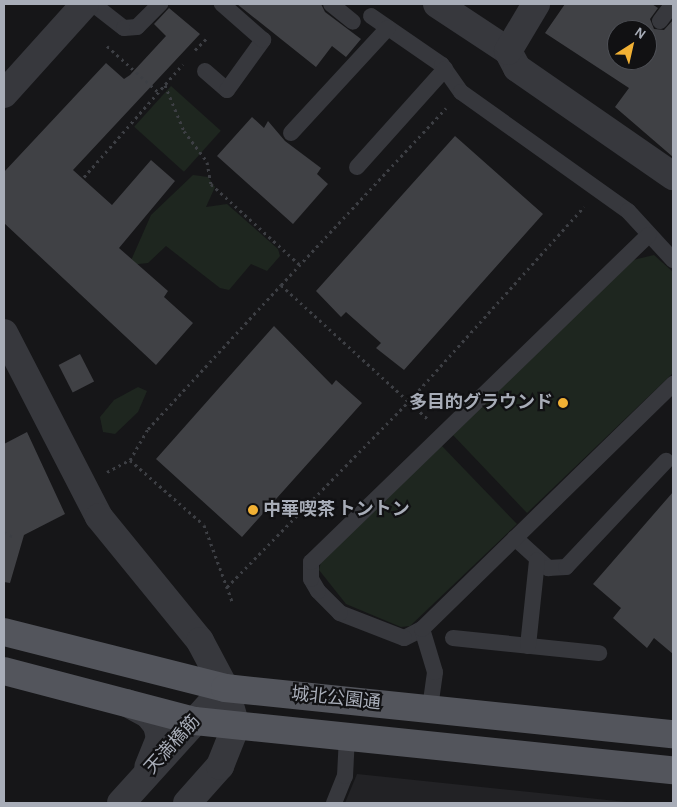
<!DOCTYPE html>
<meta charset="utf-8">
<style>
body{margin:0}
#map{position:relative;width:677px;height:807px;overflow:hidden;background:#161618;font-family:"Alegreya Sans","Noto Sans JP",sans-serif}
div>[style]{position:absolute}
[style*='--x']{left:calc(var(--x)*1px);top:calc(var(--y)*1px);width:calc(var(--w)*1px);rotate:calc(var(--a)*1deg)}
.built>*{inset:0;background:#222225}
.green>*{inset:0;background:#1e261f;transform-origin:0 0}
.building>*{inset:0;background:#404145;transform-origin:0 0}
.path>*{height:3px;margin-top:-1.5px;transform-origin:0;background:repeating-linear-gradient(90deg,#3d3f44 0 2.5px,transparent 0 6.5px)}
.service>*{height:16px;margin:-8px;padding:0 8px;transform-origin:8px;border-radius:8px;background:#37383d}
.minor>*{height:28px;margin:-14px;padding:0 14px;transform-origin:14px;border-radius:14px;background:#37383d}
.tertiary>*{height:28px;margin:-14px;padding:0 14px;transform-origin:14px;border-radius:14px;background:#37383d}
.primary>*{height:28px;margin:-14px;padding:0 14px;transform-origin:14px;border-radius:14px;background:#53555c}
.dots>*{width:14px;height:14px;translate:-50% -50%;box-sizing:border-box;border:2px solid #111113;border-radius:50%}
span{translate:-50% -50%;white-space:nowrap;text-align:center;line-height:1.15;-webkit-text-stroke:4.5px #111113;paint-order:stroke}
.poi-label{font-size:18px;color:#a8adb8;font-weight:700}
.right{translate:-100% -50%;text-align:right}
.left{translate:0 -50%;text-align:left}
.street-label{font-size:18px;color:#a8adb8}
.frame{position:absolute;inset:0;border:5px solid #a8adb8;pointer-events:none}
.north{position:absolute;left:607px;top:20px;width:50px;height:50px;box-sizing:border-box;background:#111113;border:1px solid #4d4f55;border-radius:50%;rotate:35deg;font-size:14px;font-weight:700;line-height:20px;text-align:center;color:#a8adb8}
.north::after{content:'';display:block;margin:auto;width:18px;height:22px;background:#f2b134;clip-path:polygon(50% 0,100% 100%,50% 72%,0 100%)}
</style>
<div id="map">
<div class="built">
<i style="clip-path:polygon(357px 774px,636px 803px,345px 803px)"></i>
</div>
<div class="green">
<i style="left:171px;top:86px;width:67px;height:55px;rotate:42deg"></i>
<i style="clip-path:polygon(193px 175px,208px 177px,215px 187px,206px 207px,227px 204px,278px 249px,280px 256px,267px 271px,251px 264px,229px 290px,220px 288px,166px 246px,148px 263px,129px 265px,151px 215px)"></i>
<i style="clip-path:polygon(654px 255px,673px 272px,673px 373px,527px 513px,452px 434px,633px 260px)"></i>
<i style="clip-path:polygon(138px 387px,147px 391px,138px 412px,115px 434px,103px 432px,100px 417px,114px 400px)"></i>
<i style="clip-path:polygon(441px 445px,517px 524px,410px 626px,401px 627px,346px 604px,319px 570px,321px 561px)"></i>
</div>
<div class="building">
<i style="clip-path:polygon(237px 4px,321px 4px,325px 12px,361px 39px,346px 57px,332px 46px,316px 67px)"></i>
<i style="clip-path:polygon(evenodd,565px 4px,652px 4px,658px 8px,650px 19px,654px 29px,664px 30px,673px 20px,673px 157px,615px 107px,629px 88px,545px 33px,565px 4px,617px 30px,647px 30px,647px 60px,617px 60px,617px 30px)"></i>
<i style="clip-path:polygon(169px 8px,200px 34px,73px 170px,112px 205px,151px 160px,175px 181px,119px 248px,168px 291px,164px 297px,193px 323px,156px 365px,4px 223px,4px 172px,106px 63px,124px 79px,130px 75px,166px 36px,154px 24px)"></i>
<i style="clip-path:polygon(252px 117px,264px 128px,268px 121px,285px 141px,321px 168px,317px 174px,328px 184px,293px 224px,217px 156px)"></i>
<i style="clip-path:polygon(455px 136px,543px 214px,404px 370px,376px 348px,381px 343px,346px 312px,341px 317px,316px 291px)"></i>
<i style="clip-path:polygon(274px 326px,332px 385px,336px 380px,362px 403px,242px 537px,156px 459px)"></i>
<i style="left:80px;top:354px;width:31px;height:24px;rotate:63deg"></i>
<i style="clip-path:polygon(27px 432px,65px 514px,24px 535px,10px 583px,4px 582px,4px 444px)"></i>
<i style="clip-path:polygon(673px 492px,673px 654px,654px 638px,647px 648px,613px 618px,621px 608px,593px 584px)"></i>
</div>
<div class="path">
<i style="--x:107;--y:46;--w:69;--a:42"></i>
<i style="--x:195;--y:50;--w:17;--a:-45"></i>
<i style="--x:165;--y:85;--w:50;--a:67.6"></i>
<i style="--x:184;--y:131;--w:39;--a:53"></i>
<i style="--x:207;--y:162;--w:22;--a:80"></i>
<i style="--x:211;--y:184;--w:122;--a:42.3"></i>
<i style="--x:84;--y:177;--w:150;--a:-48.8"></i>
<i style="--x:281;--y:285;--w:242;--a:-47"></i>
<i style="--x:130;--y:460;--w:98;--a:41.3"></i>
<i style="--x:204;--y:525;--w:81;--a:69.8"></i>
<i style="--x:107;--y:472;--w:26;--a:-28"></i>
<i style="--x:130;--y:460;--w:36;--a:-60"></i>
<i style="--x:148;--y:429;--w:196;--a:-47.3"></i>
<i style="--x:281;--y:285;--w:199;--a:42.4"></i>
<i style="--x:4;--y:532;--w:13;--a:29"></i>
<i style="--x:227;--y:587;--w:262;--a:-45.6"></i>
<i style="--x:410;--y:400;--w:260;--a:-48"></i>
</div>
<div class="service">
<i style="--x:93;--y:4;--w:39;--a:38"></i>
<i style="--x:124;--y:28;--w:13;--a:-4"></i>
<i style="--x:137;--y:27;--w:33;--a:-45"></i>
<i style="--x:331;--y:4;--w:28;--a:39"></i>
<i style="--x:371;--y:16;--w:86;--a:34.6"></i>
<i style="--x:442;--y:65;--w:33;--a:55"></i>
<i style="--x:461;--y:92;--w:205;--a:35.5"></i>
<i style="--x:628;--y:211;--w:67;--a:47.4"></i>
<i style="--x:660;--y:21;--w:21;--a:-53"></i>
<i style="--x:205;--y:71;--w:29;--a:41"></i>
<i style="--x:227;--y:90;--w:62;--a:-54.2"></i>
<i style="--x:263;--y:40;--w:55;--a:-138.7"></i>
<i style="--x:291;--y:133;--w:143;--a:-47.3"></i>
<i style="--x:357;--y:167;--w:132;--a:-48.1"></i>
<i style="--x:515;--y:538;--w:45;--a:42.3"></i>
<i style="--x:548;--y:568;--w:18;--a:-3"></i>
<i style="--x:566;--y:567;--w:146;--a:-46.7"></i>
<i style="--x:422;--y:629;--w:20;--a:153"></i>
<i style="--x:404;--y:638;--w:69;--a:-158.7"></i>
<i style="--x:340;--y:613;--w:31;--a:-135"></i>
<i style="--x:318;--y:591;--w:14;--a:-120"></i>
<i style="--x:311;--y:579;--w:17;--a:-90"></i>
<i style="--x:311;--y:562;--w:470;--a:-44.1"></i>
<i style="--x:453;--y:638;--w:147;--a:5.9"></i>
<i style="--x:528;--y:646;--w:86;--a:-84"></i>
<i style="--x:430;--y:708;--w:36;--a:-82"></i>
<i style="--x:435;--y:672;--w:45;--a:-106.8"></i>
<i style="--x:422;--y:629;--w:351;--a:-44.3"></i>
<i style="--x:334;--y:803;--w:29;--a:-68"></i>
<i style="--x:345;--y:776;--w:40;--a:-87.1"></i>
</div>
<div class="minor">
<i style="--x:437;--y:4;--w:85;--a:33.5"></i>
<i style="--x:508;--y:51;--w:19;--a:62"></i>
<i style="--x:517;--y:68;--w:190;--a:34.7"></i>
<i style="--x:508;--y:51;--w:55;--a:-59.2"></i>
<i style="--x:4;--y:333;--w:207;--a:62.7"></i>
<i style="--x:99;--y:517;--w:160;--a:50.8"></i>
<i style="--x:200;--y:641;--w:53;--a:62"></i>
<i style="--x:225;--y:688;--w:40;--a:74"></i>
</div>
<div class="tertiary">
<i style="--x:4;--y:94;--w:121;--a:-48"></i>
<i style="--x:127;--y:703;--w:24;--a:28"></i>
<i style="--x:148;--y:714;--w:14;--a:51"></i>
<i style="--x:157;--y:725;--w:13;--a:77"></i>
<i style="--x:160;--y:738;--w:31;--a:112"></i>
<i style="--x:121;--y:803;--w:155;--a:-47.9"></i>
<i style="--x:187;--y:803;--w:50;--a:-48.3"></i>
<i style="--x:220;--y:766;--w:43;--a:-68.2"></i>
</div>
<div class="primary">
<i style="--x:4;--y:632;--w:228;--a:14.2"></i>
<i style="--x:225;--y:688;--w:450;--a:5.9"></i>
<i style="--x:4;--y:671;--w:197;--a:14.7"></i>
<i style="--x:195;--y:721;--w:481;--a:5.9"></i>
</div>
<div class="dots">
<i style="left:563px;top:403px;background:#f2b134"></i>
<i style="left:253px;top:510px;background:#f2b134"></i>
</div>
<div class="poi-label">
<span class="right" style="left:553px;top:403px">多目的グラウンド</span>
<span class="left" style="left:263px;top:510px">中華喫茶 トントン</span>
</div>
<div class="street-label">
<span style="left:336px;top:699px;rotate:6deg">城北公園通</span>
<span style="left:173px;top:745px;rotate:-48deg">天満橋筋</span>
</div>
<div class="frame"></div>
<div class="north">N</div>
</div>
